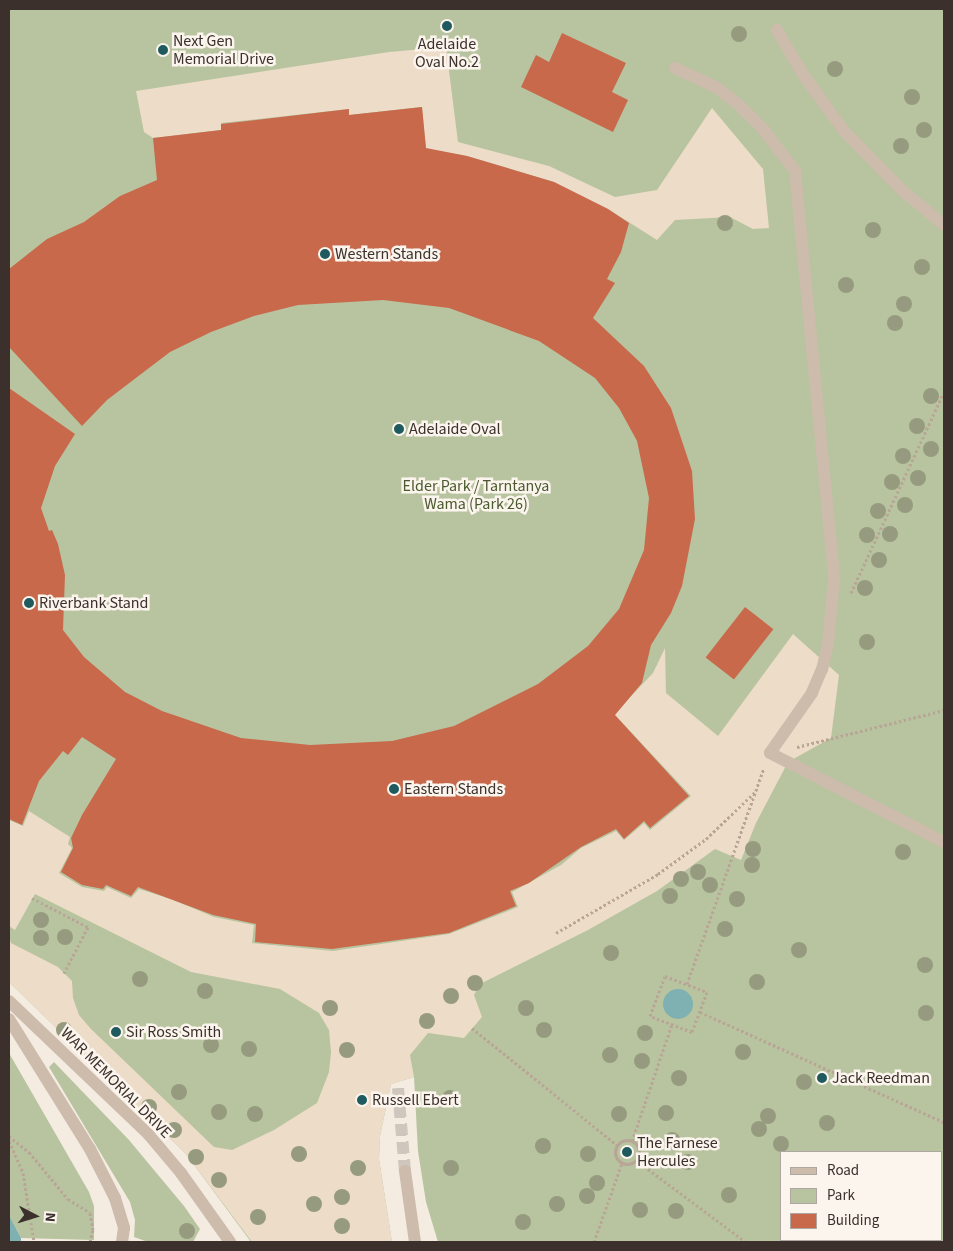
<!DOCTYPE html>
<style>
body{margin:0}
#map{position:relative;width:953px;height:1251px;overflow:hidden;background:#f4ebe1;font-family:"Source Sans 3",sans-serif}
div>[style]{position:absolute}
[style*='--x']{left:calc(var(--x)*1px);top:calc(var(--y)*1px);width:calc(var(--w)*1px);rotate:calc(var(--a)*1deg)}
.green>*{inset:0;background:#b8c4a0}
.plaza>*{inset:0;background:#ecdcc8}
.water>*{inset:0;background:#7fb0b2}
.round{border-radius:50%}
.building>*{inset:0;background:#c8694b;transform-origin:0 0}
.minor-tunnel>*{height:12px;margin-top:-6px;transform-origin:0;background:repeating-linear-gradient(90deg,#cfc6bd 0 12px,transparent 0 18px)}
.path>*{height:3px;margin-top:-1.5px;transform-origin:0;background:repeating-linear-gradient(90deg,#b9a596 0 2.5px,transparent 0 5px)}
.path>.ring{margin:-1.5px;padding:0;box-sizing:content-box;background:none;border:3px solid #b9a596;border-radius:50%}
.minor>*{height:12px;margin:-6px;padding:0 6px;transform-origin:6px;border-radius:6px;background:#cdbbac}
.trees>*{width:16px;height:16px;margin:-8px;border-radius:50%;background:#969b7f}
.dots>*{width:14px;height:14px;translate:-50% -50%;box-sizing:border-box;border:2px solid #fbf5ee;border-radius:50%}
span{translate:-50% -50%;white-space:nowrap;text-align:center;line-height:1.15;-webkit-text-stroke:5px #fbf5ee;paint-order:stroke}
.poi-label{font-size:16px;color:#3b302b}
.left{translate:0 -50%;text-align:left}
.park-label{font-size:16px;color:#4a5a2e}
.street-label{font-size:16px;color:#3b302b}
.frame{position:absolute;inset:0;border:10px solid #3b302b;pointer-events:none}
.legend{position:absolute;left:780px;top:1151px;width:162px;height:90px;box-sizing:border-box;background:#fbf5ee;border:1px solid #aea6a0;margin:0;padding:6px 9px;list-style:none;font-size:15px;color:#3b302b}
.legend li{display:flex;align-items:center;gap:10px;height:25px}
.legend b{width:25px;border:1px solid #aea6a0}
.north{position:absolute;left:10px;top:1191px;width:50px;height:50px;-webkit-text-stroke:4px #fbf5ee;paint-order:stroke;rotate:95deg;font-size:14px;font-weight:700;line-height:20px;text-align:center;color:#3b302b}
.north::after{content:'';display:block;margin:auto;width:18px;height:22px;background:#3b302b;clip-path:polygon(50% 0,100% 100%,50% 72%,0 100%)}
</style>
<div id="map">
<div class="green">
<i style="clip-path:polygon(evenodd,9px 9px,944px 9px,944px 1242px,438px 1242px,426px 1202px,418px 1151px,414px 1077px,391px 1084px,380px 1136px,379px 1159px,392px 1242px,251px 1242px,186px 1154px,9px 982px,9px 9px,782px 1152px,942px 1152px,942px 1240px,782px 1240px,782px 1152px)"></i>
<i style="clip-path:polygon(9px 1053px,89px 1192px,94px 1206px,94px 1240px,21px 1238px,9px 1215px)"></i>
<i style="clip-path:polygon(54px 1062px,129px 1140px,184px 1206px,200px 1229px,193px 1242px,148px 1242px,134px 1237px,135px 1220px,130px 1202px,49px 1067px)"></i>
</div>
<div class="plaza">
<i style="clip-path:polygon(446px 47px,458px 142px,549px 166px,615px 197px,657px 190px,712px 108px,763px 169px,769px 228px,753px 229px,730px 217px,675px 220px,657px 240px,608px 209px,554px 182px,467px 156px,426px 149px,422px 107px,349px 115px,349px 109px,221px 123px,221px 130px,153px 138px,144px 132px,136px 91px,389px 52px)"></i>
<i style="clip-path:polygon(793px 634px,839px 675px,831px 738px,788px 762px,756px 823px,741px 860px,715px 849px,657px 891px,588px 930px,480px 984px,474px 995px,482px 1017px,464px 1038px,428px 1033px,410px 1055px,414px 1077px,391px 1084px,380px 1136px,379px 1159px,392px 1242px,252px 1242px,186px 1154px,9px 982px,9px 938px,11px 943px,58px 967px,72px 981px,73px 998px,79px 1015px,91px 1029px,214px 1147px,232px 1150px,274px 1130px,317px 1103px,329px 1072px,331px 1052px,329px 1030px,319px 1013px,280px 989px,191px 972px,35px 894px,15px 930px,9px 926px,9px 820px,23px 826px,29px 811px,70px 837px,68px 844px,72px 848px,59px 873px,82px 887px,104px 891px,107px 887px,131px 898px,139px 889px,171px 899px,214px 917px,254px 925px,252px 943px,333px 951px,449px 934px,518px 907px,512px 892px,561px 865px,581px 848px,616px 831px,624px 840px,644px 823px,650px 830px,691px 796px,614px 714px,653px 673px,665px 648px,666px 693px,718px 736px)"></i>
</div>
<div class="water">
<i class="round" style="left:663px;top:989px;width:30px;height:30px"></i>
<i style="clip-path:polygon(9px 1215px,21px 1238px,21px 1242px,9px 1242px)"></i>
</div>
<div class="building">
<i style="clip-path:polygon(562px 33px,626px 63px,612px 92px,628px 100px,613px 132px,521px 87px,536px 55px,549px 62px)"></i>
<i style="clip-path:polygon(422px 107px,426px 148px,467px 156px,554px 182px,608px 209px,629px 223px,621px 252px,607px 279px,615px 283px,593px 318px,644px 366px,671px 408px,692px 471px,695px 519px,682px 586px,671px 613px,651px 645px,642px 683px,615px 715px,689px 796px,650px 828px,644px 821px,624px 839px,616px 829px,581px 847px,529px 883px,510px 891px,516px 906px,449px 933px,332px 949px,255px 942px,256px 924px,213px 915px,138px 887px,131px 896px,106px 885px,103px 889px,82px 885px,61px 872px,73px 848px,71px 838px,82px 815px,116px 759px,82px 737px,68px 755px,63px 751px,39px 781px,22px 825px,9px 819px,9px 388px,75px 434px,55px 466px,41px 508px,49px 531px,52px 530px,58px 544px,65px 575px,63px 630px,84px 657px,125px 692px,162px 711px,241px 738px,310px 745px,392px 741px,454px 726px,538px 684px,588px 646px,619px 609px,644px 550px,649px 498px,637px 441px,619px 408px,595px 378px,539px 341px,449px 308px,383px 300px,298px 305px,254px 316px,211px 332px,170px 352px,107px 400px,82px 426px,9px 347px,9px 269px,47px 239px,84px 222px,120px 196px,157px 180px,153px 138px,221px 130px,221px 124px,349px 109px,349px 115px)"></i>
<i style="left:745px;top:607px;width:36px;height:64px;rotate:38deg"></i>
</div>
<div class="minor-tunnel">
<i style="--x:398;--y:1088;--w:83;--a:85.2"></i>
</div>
<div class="path">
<i style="--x:851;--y:593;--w:221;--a:-65.2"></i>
<i style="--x:797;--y:747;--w:152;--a:-14.1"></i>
<i style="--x:32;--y:898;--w:63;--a:27.4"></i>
<i style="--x:88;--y:927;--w:52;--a:117.6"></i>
<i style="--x:556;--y:933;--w:118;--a:-30"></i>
<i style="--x:658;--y:874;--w:59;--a:-36.1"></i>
<i style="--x:706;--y:839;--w:69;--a:-43.8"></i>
<i style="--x:665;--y:976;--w:45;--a:20.9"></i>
<i style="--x:707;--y:992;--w:43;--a:110.6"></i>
<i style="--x:692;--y:1032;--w:45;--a:-159.1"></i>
<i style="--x:650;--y:1016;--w:43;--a:-69.4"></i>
<i style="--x:687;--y:984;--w:229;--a:-70.4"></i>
<i style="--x:700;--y:1012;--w:268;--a:24.3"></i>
<i style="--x:472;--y:1028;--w:186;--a:38.9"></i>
<i style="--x:9;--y:1136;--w:26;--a:39"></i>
<i style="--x:29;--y:1152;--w:61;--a:50.3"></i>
<i style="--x:68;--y:1199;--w:26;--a:32"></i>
<i style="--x:90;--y:1213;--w:17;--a:80"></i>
<i style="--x:93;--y:1230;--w:12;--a:104"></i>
<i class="ring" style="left:615px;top:1140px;width:21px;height:21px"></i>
<i style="--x:9;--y:1141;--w:35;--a:66"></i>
<i style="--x:23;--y:1173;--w:70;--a:80.9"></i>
<i style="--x:632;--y:1141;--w:124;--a:-71.1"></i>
<i style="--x:636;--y:1160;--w:137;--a:36.7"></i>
<i style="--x:594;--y:1242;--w:84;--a:-70.5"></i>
</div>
<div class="minor">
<i style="--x:777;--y:30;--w:53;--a:59.6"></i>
<i style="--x:804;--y:76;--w:68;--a:54"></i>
<i style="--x:844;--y:131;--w:84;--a:45.5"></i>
<i style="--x:903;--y:191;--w:53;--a:39.7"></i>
<i style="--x:675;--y:68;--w:45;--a:24.9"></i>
<i style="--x:716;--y:87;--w:31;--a:38"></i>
<i style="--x:740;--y:106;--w:33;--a:45"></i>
<i style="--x:763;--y:129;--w:53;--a:52.7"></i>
<i style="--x:795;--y:171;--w:410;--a:84.5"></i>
<i style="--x:834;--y:579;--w:65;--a:95.3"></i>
<i style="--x:828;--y:644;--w:26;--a:103"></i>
<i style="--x:822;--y:669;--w:26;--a:113"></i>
<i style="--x:812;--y:693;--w:73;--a:125"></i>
<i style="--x:770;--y:753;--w:195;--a:27.1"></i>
<i style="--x:9;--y:1001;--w:194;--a:43.7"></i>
<i style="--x:149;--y:1135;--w:50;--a:49.9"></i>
<i style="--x:181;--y:1173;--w:85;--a:54.6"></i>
<i style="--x:9;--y:1019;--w:153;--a:58.1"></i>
<i style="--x:90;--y:1149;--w:55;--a:63"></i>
<i style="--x:115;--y:1198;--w:31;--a:73"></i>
<i style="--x:124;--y:1228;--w:14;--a:98"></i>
<i style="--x:405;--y:1171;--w:72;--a:82"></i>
</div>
<div class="trees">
<i style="left:739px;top:34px"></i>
<i style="left:835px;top:69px"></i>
<i style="left:912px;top:97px"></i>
<i style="left:924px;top:130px"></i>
<i style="left:901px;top:146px"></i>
<i style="left:725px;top:223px"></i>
<i style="left:873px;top:230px"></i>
<i style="left:922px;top:267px"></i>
<i style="left:846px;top:285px"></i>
<i style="left:904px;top:304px"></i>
<i style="left:895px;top:323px"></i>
<i style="left:931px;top:396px"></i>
<i style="left:917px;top:426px"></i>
<i style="left:931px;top:449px"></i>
<i style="left:903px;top:456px"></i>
<i style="left:918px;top:478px"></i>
<i style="left:892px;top:482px"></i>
<i style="left:905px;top:505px"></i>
<i style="left:878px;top:511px"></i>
<i style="left:890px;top:534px"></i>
<i style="left:867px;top:535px"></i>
<i style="left:879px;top:560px"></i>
<i style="left:865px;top:588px"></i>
<i style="left:867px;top:642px"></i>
<i style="left:753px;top:849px"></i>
<i style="left:903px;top:852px"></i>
<i style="left:752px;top:865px"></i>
<i style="left:698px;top:872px"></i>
<i style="left:681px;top:879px"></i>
<i style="left:710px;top:885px"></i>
<i style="left:670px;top:896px"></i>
<i style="left:737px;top:899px"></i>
<i style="left:41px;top:920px"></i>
<i style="left:725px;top:929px"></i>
<i style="left:65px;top:937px"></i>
<i style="left:41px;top:938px"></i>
<i style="left:799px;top:950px"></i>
<i style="left:611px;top:953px"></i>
<i style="left:925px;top:965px"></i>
<i style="left:140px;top:979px"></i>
<i style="left:757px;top:982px"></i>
<i style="left:475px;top:983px"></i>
<i style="left:205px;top:991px"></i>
<i style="left:451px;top:996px"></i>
<i style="left:330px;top:1008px"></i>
<i style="left:526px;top:1008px"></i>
<i style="left:926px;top:1013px"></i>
<i style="left:427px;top:1021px"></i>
<i style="left:64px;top:1030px"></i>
<i style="left:544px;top:1030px"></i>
<i style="left:645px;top:1033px"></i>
<i style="left:211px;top:1045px"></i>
<i style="left:249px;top:1049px"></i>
<i style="left:347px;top:1050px"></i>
<i style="left:743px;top:1052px"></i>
<i style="left:610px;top:1055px"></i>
<i style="left:642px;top:1061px"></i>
<i style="left:679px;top:1078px"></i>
<i style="left:804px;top:1082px"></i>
<i style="left:179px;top:1092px"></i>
<i style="left:450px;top:1098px"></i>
<i style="left:149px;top:1107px"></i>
<i style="left:219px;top:1112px"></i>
<i style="left:666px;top:1113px"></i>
<i style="left:255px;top:1114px"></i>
<i style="left:619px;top:1114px"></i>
<i style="left:768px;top:1116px"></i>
<i style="left:827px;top:1123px"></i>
<i style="left:759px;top:1129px"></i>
<i style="left:174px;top:1130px"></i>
<i style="left:672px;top:1140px"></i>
<i style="left:781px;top:1144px"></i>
<i style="left:543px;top:1146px"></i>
<i style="left:299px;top:1154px"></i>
<i style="left:588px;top:1154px"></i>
<i style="left:196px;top:1157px"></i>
<i style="left:688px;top:1162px"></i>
<i style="left:358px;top:1168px"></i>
<i style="left:451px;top:1168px"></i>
<i style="left:219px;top:1180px"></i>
<i style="left:597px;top:1183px"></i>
<i style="left:729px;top:1195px"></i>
<i style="left:587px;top:1196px"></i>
<i style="left:342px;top:1197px"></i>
<i style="left:314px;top:1204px"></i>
<i style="left:557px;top:1204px"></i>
<i style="left:640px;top:1210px"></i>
<i style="left:676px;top:1211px"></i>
<i style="left:258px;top:1217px"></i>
<i style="left:523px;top:1222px"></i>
<i style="left:342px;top:1226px"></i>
<i style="left:187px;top:1231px"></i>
</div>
<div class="dots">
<i style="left:447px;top:26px;background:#1f5a5e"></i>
<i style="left:163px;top:50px;background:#1f5a5e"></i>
<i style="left:325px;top:254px;background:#1f5a5e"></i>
<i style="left:399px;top:429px;background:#1f5a5e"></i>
<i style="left:29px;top:603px;background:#1f5a5e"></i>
<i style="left:394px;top:789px;background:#1f5a5e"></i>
<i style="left:116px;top:1032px;background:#1f5a5e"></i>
<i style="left:822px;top:1078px;background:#1f5a5e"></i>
<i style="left:362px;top:1100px;background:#1f5a5e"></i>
<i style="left:627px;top:1152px;background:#1f5a5e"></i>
</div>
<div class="poi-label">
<span class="left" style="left:173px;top:50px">Next Gen<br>Memorial Drive</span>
<span style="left:447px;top:53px">Adelaide<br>Oval No.2</span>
<span class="left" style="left:335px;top:254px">Western Stands</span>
<span class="left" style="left:409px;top:429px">Adelaide Oval</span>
<span class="left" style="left:39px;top:603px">Riverbank Stand</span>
<span class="left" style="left:404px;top:789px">Eastern Stands</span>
<span class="left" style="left:126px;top:1032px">Sir Ross Smith</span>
<span class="left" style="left:832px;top:1078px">Jack Reedman</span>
<span class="left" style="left:372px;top:1100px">Russell Ebert</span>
<span class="left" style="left:637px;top:1152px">The Farnese<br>Hercules</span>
</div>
<div class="park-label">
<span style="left:476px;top:495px">Elder Park / Tarntanya<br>Wama (Park 26)</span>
</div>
<div class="street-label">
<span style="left:116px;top:1083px;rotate:45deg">WAR MEMORIAL DRIVE</span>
</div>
<div class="frame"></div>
<ul class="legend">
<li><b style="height:6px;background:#cdbbac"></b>Road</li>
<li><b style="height:14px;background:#b8c4a0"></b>Park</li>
<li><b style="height:14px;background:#c8694b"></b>Building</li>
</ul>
<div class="north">N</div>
</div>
